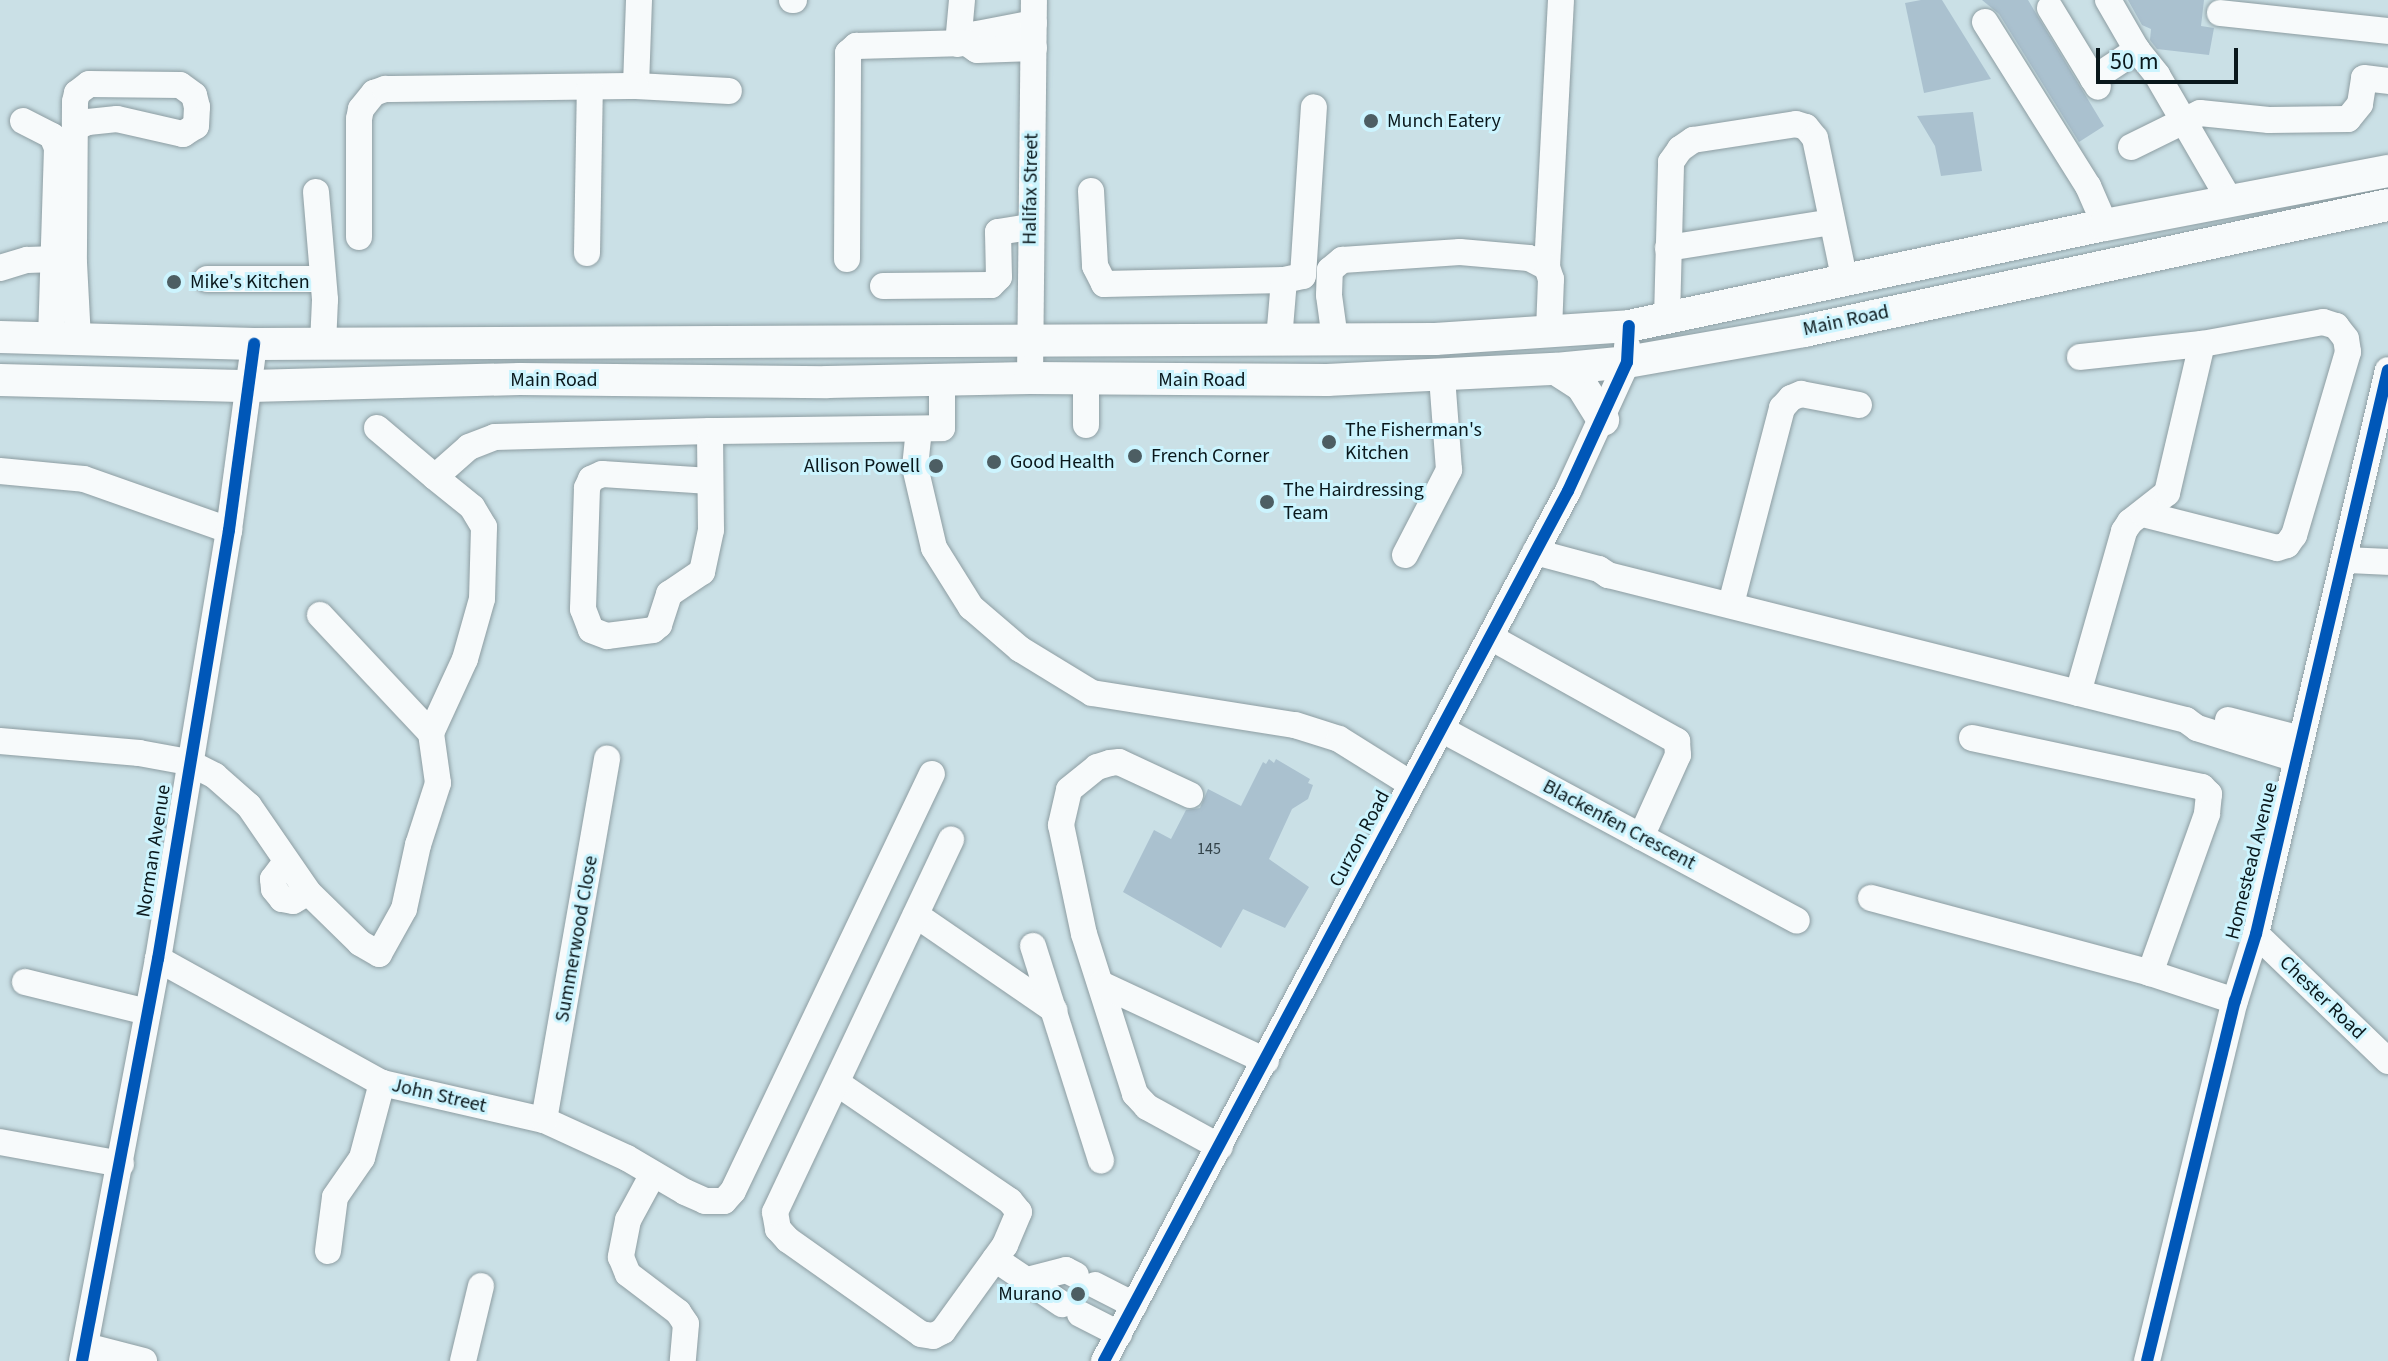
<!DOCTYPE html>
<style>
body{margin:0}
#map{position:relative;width:2388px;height:1361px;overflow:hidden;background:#cae0e6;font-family:"Source Sans 3",sans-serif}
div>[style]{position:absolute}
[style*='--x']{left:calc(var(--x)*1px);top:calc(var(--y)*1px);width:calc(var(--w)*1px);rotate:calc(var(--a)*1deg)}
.building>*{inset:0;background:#aac1cf}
.roads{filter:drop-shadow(0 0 2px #8d9da2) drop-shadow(0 0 2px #8d9da2)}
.minor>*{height:26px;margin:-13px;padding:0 13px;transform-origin:13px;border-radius:13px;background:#f7fafb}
.major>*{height:32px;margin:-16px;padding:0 16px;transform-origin:16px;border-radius:16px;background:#f7fafb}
.cycleway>*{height:12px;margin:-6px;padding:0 6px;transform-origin:6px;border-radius:6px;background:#0057b8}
.dots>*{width:22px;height:22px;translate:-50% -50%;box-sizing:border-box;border:4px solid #ccf4fe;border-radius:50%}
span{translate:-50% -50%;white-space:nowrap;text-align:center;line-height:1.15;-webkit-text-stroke:6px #ccf4fe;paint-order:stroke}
.number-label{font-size:16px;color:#324249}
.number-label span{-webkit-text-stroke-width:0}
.poi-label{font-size:20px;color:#0a181c}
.left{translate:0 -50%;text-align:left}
.right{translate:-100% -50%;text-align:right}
.street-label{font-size:20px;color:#0a181c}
.scale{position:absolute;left:2096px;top:48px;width:142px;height:36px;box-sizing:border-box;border:4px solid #0a181c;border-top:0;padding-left:10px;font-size:24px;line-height:28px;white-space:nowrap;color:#0a181c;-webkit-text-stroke:6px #ccf4fe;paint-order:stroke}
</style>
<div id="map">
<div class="building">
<i style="clip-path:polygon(1921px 0,1942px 0,1991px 79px,1924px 93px,1905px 3px)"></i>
<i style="clip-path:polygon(1982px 0,2028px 0,2104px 126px,2079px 142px,1999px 14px)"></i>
<i style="clip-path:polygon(2128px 0,2204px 0,2201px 26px,2214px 28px,2209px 55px,2157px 49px,2150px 40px,2151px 29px,2142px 25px)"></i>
<i style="clip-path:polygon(1973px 112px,1982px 171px,1941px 176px,1935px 146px,1917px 116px)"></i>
<i style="clip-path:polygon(1269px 759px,1274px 763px,1276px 759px,1310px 779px,1308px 783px,1313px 785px,1308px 799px,1292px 809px,1269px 859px,1309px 887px,1285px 928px,1243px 909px,1221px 948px,1123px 892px,1154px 830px,1171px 839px,1186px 810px,1200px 808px,1208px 789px,1241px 806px,1263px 762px,1266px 764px)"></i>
</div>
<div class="roads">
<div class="minor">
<i style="--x:639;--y:0;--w:86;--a:92"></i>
<i style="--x:636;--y:86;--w:93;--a:3.1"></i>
<i style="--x:792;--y:0;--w:2;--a:0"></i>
<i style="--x:2108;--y:0;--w:58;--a:59.9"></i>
<i style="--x:2137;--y:50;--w:32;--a:51"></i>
<i style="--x:2157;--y:75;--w:146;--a:59.9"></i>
<i style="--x:2050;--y:8;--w:92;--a:58.7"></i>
<i style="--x:2220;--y:13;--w:169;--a:6.1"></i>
<i style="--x:1985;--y:22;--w:194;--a:57.9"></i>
<i style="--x:2088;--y:186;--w:43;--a:66.4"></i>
<i style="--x:967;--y:43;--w:13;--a:-42"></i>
<i style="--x:977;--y:34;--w:58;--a:-10.9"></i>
<i style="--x:958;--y:44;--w:44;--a:-84.8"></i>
<i style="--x:2093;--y:79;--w:53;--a:-33.4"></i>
<i style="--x:23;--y:121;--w:33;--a:27"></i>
<i style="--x:52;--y:136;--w:13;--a:67"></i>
<i style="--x:57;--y:148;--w:190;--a:91.8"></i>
<i style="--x:75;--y:128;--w:14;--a:-25"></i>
<i style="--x:88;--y:122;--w:29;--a:-6"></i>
<i style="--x:117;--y:119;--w:68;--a:12.8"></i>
<i style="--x:183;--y:134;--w:15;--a:-32"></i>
<i style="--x:196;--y:126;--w:19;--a:-87"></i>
<i style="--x:197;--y:107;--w:12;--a:-104"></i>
<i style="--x:194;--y:95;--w:17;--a:-144"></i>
<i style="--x:180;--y:85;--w:91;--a:-179.4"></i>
<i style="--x:89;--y:84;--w:15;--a:143"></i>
<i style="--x:77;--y:93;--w:9;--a:103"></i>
<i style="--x:75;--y:102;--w:161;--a:90.4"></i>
<i style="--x:74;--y:263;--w:76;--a:87"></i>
<i style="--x:2131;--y:147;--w:77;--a:-26.2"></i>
<i style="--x:2200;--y:113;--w:69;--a:5.8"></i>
<i style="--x:2269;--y:120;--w:79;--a:-0.7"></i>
<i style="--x:2348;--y:119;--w:19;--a:-51"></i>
<i style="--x:2360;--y:104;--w:26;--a:-81"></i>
<i style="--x:2364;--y:78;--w:24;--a:7"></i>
<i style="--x:1091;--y:191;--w:75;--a:86.9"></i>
<i style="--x:1095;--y:266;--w:20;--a:63"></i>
<i style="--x:1104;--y:284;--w:180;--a:-1.3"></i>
<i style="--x:1284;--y:280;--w:59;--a:94.8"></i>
<i style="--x:316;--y:192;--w:108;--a:85.2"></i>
<i style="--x:325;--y:300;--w:44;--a:92.6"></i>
<i style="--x:359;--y:237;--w:118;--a:-90"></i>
<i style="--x:359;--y:119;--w:10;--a:-79"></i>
<i style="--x:361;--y:109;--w:21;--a:-51"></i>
<i style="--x:374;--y:93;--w:12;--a:-20"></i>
<i style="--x:385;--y:89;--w:251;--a:-0.7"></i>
<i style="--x:1668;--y:248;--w:166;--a:-9"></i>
<i style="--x:587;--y:253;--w:166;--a:-89"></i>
<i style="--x:847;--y:259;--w:206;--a:-89.7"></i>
<i style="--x:848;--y:53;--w:11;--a:-41"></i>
<i style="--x:856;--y:46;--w:111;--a:-1.5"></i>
<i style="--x:967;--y:43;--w:12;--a:35"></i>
<i style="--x:977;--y:50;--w:57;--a:-2"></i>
<i style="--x:1547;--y:267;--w:267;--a:-87"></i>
<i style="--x:0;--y:268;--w:28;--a:-17"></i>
<i style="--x:27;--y:260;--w:29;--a:-2"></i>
<i style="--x:207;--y:279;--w:113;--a:0"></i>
<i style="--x:1284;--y:280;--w:19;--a:-12"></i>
<i style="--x:1303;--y:276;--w:169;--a:-86.3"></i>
<i style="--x:883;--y:286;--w:108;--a:-0.5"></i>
<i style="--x:991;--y:285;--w:11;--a:-45"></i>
<i style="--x:999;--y:277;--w:45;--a:-91.3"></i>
<i style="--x:998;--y:232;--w:33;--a:-9"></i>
<i style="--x:1667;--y:318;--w:156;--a:-88.5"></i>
<i style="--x:1671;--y:162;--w:16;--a:-55"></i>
<i style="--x:1680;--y:149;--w:16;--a:-35"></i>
<i style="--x:1693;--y:140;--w:104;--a:-8.8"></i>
<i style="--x:1796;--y:124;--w:10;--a:17"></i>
<i style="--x:1806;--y:127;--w:14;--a:51"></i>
<i style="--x:1815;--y:138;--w:146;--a:78.2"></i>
<i style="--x:1335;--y:339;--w:44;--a:-97.8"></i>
<i style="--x:1329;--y:295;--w:25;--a:-88"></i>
<i style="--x:1330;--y:270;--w:16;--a:-40"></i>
<i style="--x:1342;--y:260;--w:118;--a:-3.9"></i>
<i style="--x:1460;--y:252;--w:69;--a:5"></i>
<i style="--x:1529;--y:258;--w:20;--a:27"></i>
<i style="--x:1547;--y:267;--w:13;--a:72"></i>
<i style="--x:1551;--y:279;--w:52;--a:92.2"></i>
<i style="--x:2080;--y:357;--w:123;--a:-6.1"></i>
<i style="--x:1030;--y:378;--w:378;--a:-89.4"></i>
<i style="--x:1086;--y:379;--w:46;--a:90"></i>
<i style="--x:377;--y:428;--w:76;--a:40.2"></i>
<i style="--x:435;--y:477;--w:45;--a:-41.4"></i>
<i style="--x:469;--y:447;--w:28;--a:-21"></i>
<i style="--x:495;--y:437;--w:215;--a:-1.6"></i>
<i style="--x:919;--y:429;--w:38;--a:96"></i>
<i style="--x:915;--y:467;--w:83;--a:76.8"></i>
<i style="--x:934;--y:548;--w:70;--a:57.9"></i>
<i style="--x:971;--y:607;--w:65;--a:40.6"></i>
<i style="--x:1020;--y:649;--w:84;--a:31.4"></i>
<i style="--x:1092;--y:693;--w:206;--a:9"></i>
<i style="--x:1295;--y:725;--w:46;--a:17.7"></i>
<i style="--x:1339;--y:739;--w:85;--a:32"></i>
<i style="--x:0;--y:471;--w:84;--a:5.4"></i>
<i style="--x:84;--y:479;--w:154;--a:19.4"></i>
<i style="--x:710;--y:481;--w:108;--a:-176.3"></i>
<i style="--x:602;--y:474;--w:12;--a:156"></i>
<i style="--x:591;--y:479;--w:10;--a:114"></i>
<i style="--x:587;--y:488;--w:121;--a:91.9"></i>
<i style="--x:583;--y:609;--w:22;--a:69"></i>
<i style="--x:591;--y:630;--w:17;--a:21"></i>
<i style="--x:607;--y:636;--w:46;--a:-7.4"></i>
<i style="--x:653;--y:630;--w:8;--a:-40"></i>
<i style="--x:659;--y:625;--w:33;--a:-72"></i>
<i style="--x:669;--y:594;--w:40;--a:-34"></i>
<i style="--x:702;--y:572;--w:43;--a:-77.9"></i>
<i style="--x:711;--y:530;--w:99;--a:-90.6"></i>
<i style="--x:710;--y:431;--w:232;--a:-0.7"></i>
<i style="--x:942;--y:428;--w:47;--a:-90"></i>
<i style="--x:1535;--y:552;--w:66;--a:14.9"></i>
<i style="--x:1599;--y:569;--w:11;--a:34"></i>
<i style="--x:1608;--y:575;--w:596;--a:14.08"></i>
<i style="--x:2186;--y:720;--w:14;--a:36"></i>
<i style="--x:2197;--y:728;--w:104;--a:17.4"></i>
<i style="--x:1405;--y:555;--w:96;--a:-62.6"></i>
<i style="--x:1449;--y:470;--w:93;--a:-94.3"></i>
<i style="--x:2346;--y:560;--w:42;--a:2.7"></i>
<i style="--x:1731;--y:604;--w:203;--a:-75.4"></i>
<i style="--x:1782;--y:408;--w:13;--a:-48"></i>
<i style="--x:1791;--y:398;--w:11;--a:-22"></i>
<i style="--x:1801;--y:394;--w:59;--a:10.7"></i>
<i style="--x:320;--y:615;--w:162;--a:46.8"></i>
<i style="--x:1492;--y:638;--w:212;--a:29.1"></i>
<i style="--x:1677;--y:741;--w:14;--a:86"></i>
<i style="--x:1678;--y:755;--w:90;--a:114.3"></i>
<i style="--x:2078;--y:693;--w:168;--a:-74.1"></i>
<i style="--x:2124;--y:531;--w:11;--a:-56"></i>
<i style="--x:2130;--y:522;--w:47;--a:-38.1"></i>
<i style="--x:2167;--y:493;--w:153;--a:-76.8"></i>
<i style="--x:2202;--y:344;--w:123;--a:-10.3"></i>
<i style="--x:2323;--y:322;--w:14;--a:17"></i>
<i style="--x:2336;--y:326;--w:16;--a:52"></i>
<i style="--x:2346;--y:339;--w:13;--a:81"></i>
<i style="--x:2348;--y:352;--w:191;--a:106.4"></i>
<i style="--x:2294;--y:535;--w:12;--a:125"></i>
<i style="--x:2287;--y:545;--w:10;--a:163"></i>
<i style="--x:2277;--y:548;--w:138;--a:-165.8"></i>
<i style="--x:2228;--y:720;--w:75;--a:14.6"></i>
<i style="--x:1441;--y:729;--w:404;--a:28.3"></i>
<i style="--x:1972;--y:738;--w:235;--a:12"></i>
<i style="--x:2202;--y:787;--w:10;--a:45"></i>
<i style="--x:2209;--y:794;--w:20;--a:96"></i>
<i style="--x:2207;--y:814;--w:169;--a:109.7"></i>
<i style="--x:0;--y:741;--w:140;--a:4.9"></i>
<i style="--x:139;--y:753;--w:50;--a:10.4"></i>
<i style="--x:188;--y:762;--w:30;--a:27"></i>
<i style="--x:215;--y:776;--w:45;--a:41.4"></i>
<i style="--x:249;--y:806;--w:104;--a:55.5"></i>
<i style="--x:308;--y:892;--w:73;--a:44.4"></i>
<i style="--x:360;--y:943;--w:22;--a:30"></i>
<i style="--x:379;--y:954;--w:51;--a:-60.9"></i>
<i style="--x:404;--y:909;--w:66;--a:-77.7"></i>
<i style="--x:418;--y:845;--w:65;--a:-72.1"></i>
<i style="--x:438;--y:783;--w:50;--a:-98"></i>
<i style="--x:431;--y:733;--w:81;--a:-65.3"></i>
<i style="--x:465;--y:659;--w:62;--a:-74.2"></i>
<i style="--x:482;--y:599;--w:72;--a:-88.4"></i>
<i style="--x:484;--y:527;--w:23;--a:-121"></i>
<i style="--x:472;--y:507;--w:48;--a:-141"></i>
<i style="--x:1190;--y:795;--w:78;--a:-155.1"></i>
<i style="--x:1119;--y:762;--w:9;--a:174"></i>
<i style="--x:1110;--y:763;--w:14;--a:163"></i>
<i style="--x:1097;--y:767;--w:36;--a:141"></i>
<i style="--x:1069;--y:790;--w:36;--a:103"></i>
<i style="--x:1061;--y:825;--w:111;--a:78.1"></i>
<i style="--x:1084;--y:934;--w:168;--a:72.3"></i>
<i style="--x:1135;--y:1094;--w:18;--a:47"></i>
<i style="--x:1147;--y:1107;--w:83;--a:28.7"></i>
<i style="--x:285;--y:863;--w:20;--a:127"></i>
<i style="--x:273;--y:879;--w:10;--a:84"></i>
<i style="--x:274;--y:889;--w:13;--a:51"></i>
<i style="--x:282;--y:899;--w:11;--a:10"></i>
<i style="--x:293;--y:901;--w:17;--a:-31"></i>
<i style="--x:1871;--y:898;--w:289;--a:15"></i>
<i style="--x:2150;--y:973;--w:89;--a:18.2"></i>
<i style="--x:916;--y:915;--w:168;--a:34.5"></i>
<i style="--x:2256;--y:934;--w:183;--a:43.9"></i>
<i style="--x:1033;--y:946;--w:225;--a:72.4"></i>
<i style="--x:158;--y:959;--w:256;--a:29"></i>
<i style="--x:382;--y:1083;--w:166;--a:12.9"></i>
<i style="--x:544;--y:1120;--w:91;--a:24.6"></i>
<i style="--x:627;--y:1158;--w:67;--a:30.4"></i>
<i style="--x:685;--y:1192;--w:22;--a:24"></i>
<i style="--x:705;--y:1201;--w:19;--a:0"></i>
<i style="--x:724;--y:1201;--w:13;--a:-48"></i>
<i style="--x:733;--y:1191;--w:462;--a:-64.5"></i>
<i style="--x:25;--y:982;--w:126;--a:13.8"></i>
<i style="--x:1101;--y:984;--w:182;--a:25"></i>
<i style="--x:837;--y:1083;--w:209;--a:34.3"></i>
<i style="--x:1010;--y:1201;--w:14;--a:51"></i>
<i style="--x:1019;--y:1212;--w:36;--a:113"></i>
<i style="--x:1005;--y:1245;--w:106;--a:125.8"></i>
<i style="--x:943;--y:1331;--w:11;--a:153"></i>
<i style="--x:933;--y:1336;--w:12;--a:-171"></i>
<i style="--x:921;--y:1334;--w:163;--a:-144.7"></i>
<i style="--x:788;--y:1240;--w:15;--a:-132"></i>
<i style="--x:778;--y:1229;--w:17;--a:-100"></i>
<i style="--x:775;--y:1212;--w:412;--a:-64.7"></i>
<i style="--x:544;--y:1120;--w:367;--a:-80.1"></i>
<i style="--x:0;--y:1142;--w:123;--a:10.3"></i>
<i style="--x:653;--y:1174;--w:52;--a:118.5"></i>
<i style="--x:628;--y:1220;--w:38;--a:101"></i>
<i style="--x:621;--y:1257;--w:18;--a:68"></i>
<i style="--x:628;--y:1274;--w:63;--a:37.2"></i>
<i style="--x:678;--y:1312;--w:14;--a:56"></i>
<i style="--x:686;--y:1324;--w:37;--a:95"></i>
<i style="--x:328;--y:1251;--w:54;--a:-82.6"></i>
<i style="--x:335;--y:1197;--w:47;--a:-55.3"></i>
<i style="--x:362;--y:1158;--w:78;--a:-75.1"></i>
<i style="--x:995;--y:1259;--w:81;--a:33.9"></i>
<i style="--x:1027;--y:1280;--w:40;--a:-14.4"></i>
<i style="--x:1066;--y:1270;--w:11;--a:27"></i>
<i style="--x:1095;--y:1285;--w:44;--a:27.1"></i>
<i style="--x:1080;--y:1314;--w:44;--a:27.1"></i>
<i style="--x:86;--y:1346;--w:60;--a:14.5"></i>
<i style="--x:82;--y:1361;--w:409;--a:-79.3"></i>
<i style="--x:158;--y:959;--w:435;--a:-80.6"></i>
<i style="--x:229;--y:530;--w:188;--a:-82.3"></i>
<i style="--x:463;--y:1361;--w:77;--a:-76.5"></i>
<i style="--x:1104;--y:1361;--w:986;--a:-61.93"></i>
<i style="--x:1568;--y:491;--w:142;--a:-65.4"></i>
<i style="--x:1627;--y:362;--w:16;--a:-90"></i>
<i style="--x:2147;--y:1361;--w:371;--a:-76.3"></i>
<i style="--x:2235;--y:1001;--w:70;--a:-72.6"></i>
<i style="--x:2256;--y:934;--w:579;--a:-76.83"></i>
</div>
<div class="major">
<i style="--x:0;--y:337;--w:254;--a:1.6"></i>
<i style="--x:254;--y:344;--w:1181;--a:-0.24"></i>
<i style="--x:1435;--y:339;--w:194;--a:-3.8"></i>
<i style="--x:1629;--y:326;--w:487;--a:-12"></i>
<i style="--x:2105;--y:225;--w:288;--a:-10.8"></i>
<i style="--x:1556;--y:369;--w:31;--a:33"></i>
<i style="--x:1582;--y:386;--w:40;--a:58"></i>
<i style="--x:0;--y:380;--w:251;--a:1.4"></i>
<i style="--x:251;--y:386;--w:269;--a:-1.5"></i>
<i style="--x:520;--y:379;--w:307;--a:0.6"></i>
<i style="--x:827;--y:382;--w:203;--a:-1.1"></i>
<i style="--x:1030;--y:378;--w:297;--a:0.4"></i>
<i style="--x:1327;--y:380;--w:229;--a:-2.8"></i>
<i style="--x:1556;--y:369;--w:71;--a:-5.6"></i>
<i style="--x:1627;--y:362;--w:180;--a:-9.9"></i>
<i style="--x:1804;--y:331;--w:597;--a:-12.18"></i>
</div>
</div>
<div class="cycleway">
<i style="--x:82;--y:1361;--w:409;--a:-79.3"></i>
<i style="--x:158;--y:959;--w:435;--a:-80.6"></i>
<i style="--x:229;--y:530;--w:188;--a:-82.3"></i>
<i style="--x:1104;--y:1361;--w:986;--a:-61.93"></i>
<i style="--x:1568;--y:491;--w:142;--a:-65.4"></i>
<i style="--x:1627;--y:362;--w:36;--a:-87"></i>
<i style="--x:2147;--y:1361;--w:371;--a:-76.3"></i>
<i style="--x:2235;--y:1001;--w:70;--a:-72.6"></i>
<i style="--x:2256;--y:934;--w:579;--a:-76.83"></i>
</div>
<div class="dots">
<i style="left:1371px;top:121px;background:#4d5e63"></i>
<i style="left:174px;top:282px;background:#4d5e63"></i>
<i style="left:1329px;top:442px;background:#4d5e63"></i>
<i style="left:1135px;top:456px;background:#4d5e63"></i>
<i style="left:994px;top:462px;background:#4d5e63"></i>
<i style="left:936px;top:466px;background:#4d5e63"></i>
<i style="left:1267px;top:502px;background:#4d5e63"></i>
<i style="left:1078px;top:1294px;background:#4d5e63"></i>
</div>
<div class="number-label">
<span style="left:1209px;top:849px">145</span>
</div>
<div class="poi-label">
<span class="left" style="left:1387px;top:121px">Munch Eatery</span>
<span class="left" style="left:190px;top:282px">Mike's Kitchen</span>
<span class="left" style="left:1345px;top:442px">The Fisherman's<br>Kitchen</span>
<span class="left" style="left:1151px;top:456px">French Corner</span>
<span class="left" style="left:1010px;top:462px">Good Health</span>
<span class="right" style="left:920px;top:466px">Allison Powell</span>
<span class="left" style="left:1283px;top:502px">The Hairdressing<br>Team</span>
<span class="right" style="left:1062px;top:1294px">Murano</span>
</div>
<div class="street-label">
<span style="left:1031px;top:189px;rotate:-89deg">Halifax Street</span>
<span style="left:1846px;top:321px;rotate:-12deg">Main Road</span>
<span style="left:554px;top:380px">Main Road</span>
<span style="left:1202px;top:380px">Main Road</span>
<span style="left:1619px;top:825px;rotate:28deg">Blackenfen Crescent</span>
<span style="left:1360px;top:839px;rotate:-62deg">Curzon Road</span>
<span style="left:154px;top:851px;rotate:-81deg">Norman Avenue</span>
<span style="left:2252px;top:861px;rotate:-76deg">Homestead Avenue</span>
<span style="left:577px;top:939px;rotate:-80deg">Summerwood Close</span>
<span style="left:2322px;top:998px;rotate:44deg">Chester Road</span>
<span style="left:439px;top:1096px;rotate:13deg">John Street</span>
</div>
<div class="scale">50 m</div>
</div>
